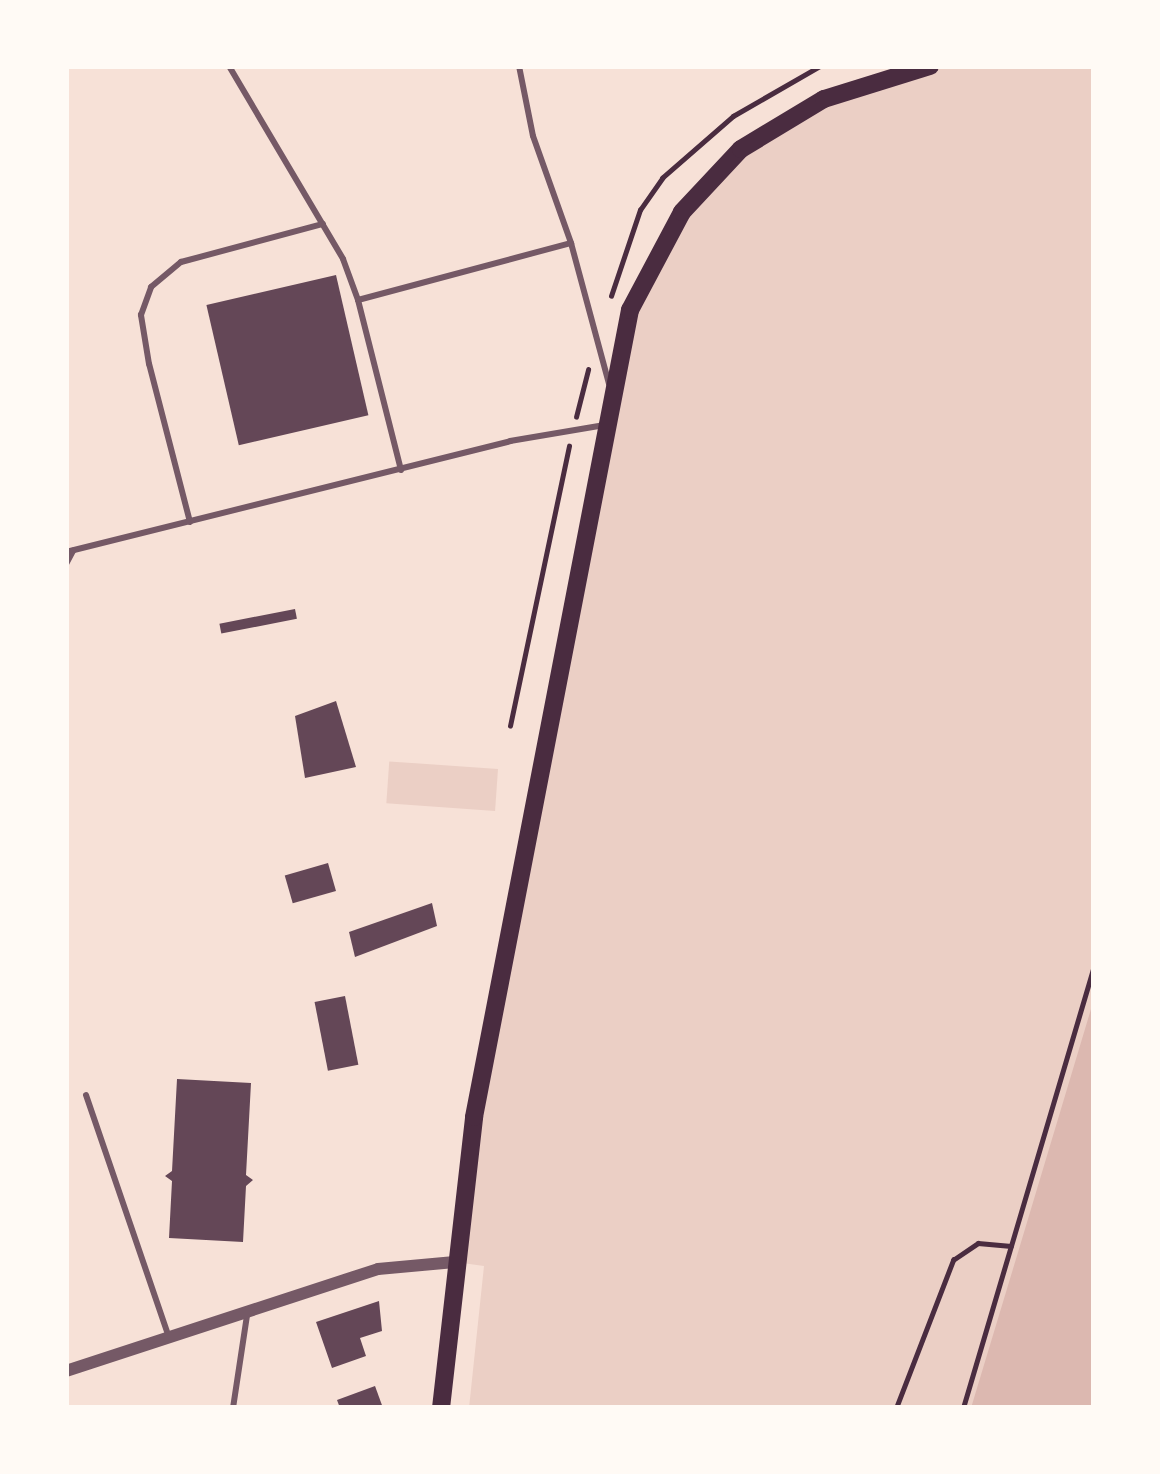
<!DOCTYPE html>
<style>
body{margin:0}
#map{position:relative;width:1160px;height:1474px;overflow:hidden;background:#f7e1d7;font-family:"Titillium Web",sans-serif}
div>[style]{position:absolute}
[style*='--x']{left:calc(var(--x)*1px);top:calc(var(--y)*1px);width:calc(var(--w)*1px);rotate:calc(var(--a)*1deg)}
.green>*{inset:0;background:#ebcfc5;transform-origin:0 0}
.water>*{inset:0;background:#dcb8b0}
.building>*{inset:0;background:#644757;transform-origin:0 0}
.path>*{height:4.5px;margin:-2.25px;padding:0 2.25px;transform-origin:2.25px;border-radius:2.25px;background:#4a2c40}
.service>*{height:6px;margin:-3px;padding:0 3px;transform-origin:3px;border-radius:3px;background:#755966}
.minor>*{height:12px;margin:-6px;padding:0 6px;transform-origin:6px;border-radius:6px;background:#755966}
.primary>*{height:18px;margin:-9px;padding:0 9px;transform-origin:9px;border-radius:9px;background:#4a2c40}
span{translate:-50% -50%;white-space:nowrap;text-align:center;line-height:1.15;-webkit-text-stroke:9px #fffaf5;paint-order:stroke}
.frame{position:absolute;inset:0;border:69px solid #fffaf5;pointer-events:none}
</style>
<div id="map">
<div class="green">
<i style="clip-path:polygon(930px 66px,1094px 66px,1094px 1408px,469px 1408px,484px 1266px,455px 1262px,630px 310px,682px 212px,781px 122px)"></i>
<i style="left:498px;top:769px;width:42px;height:109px;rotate:94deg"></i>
</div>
<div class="water">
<i style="clip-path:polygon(1094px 999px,1094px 1408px,971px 1408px,1019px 1249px)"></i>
</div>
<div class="building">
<i style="left:336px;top:275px;width:144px;height:133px;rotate:77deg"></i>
<i style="left:295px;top:609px;width:10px;height:77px;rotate:79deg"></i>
<i style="clip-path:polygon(336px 701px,356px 767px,305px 778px,295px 716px)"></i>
<i style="left:328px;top:863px;width:29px;height:45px;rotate:74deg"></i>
<i style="clip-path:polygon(432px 903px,437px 926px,355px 957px,349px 932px)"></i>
<i style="left:345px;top:996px;width:70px;height:31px;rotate:79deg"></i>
<i style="clip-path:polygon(177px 1079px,251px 1083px,246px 1175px,253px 1180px,246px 1186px,243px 1242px,169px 1238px,172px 1181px,165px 1176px,172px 1171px)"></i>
<i style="clip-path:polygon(379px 1301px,382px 1331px,360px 1338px,366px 1356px,332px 1368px,316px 1322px)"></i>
<i style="clip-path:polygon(375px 1386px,383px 1408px,340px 1408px,337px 1400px)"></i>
</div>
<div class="path">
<i style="--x:611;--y:296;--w:91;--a:-71.4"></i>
<i style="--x:640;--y:210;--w:39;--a:-55"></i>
<i style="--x:662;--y:178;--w:94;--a:-41.1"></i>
<i style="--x:733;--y:116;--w:100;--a:-29.9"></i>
<i style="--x:576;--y:417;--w:49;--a:-75.7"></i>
<i style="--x:510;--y:726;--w:286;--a:-78.1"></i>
<i style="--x:896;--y:1408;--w:159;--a:-68.9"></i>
<i style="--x:953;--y:1260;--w:30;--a:-34"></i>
<i style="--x:978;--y:1243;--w:33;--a:5"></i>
<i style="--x:963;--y:1408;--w:460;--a:-73.5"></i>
</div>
<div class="service">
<i style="--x:229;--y:66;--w:224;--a:59.4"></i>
<i style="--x:343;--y:259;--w:44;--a:69.9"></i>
<i style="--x:519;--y:66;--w:71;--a:78.7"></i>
<i style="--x:533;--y:136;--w:114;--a:70.4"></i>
<i style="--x:401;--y:470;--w:175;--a:-104.2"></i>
<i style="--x:358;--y:300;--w:220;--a:-15"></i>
<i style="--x:571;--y:243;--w:146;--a:74.9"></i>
<i style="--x:190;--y:522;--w:163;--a:-104.5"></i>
<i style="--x:149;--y:364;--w:50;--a:-99.3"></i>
<i style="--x:141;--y:315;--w:30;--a:-70"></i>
<i style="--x:151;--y:287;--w:39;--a:-40"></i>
<i style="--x:181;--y:262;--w:147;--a:-15"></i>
<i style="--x:66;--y:552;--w:458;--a:-14"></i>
<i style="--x:510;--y:441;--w:96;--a:-9.6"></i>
<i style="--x:66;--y:564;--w:15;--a:-62"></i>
<i style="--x:86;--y:1095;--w:253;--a:71.1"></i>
<i style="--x:233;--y:1408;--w:94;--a:-81.4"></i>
</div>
<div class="minor">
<i style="--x:66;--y:1371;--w:328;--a:-18.1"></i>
<i style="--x:378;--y:1269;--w:77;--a:-5.2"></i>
</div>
<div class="primary">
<i style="--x:441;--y:1408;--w:293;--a:-83.5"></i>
<i style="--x:474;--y:1117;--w:822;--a:-79.06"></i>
<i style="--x:630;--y:310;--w:111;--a:-62"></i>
<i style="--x:682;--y:212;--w:86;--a:-46.9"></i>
<i style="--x:741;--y:149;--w:97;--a:-31.1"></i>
<i style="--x:824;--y:99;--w:111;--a:-17.3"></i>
</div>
<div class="frame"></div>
</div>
